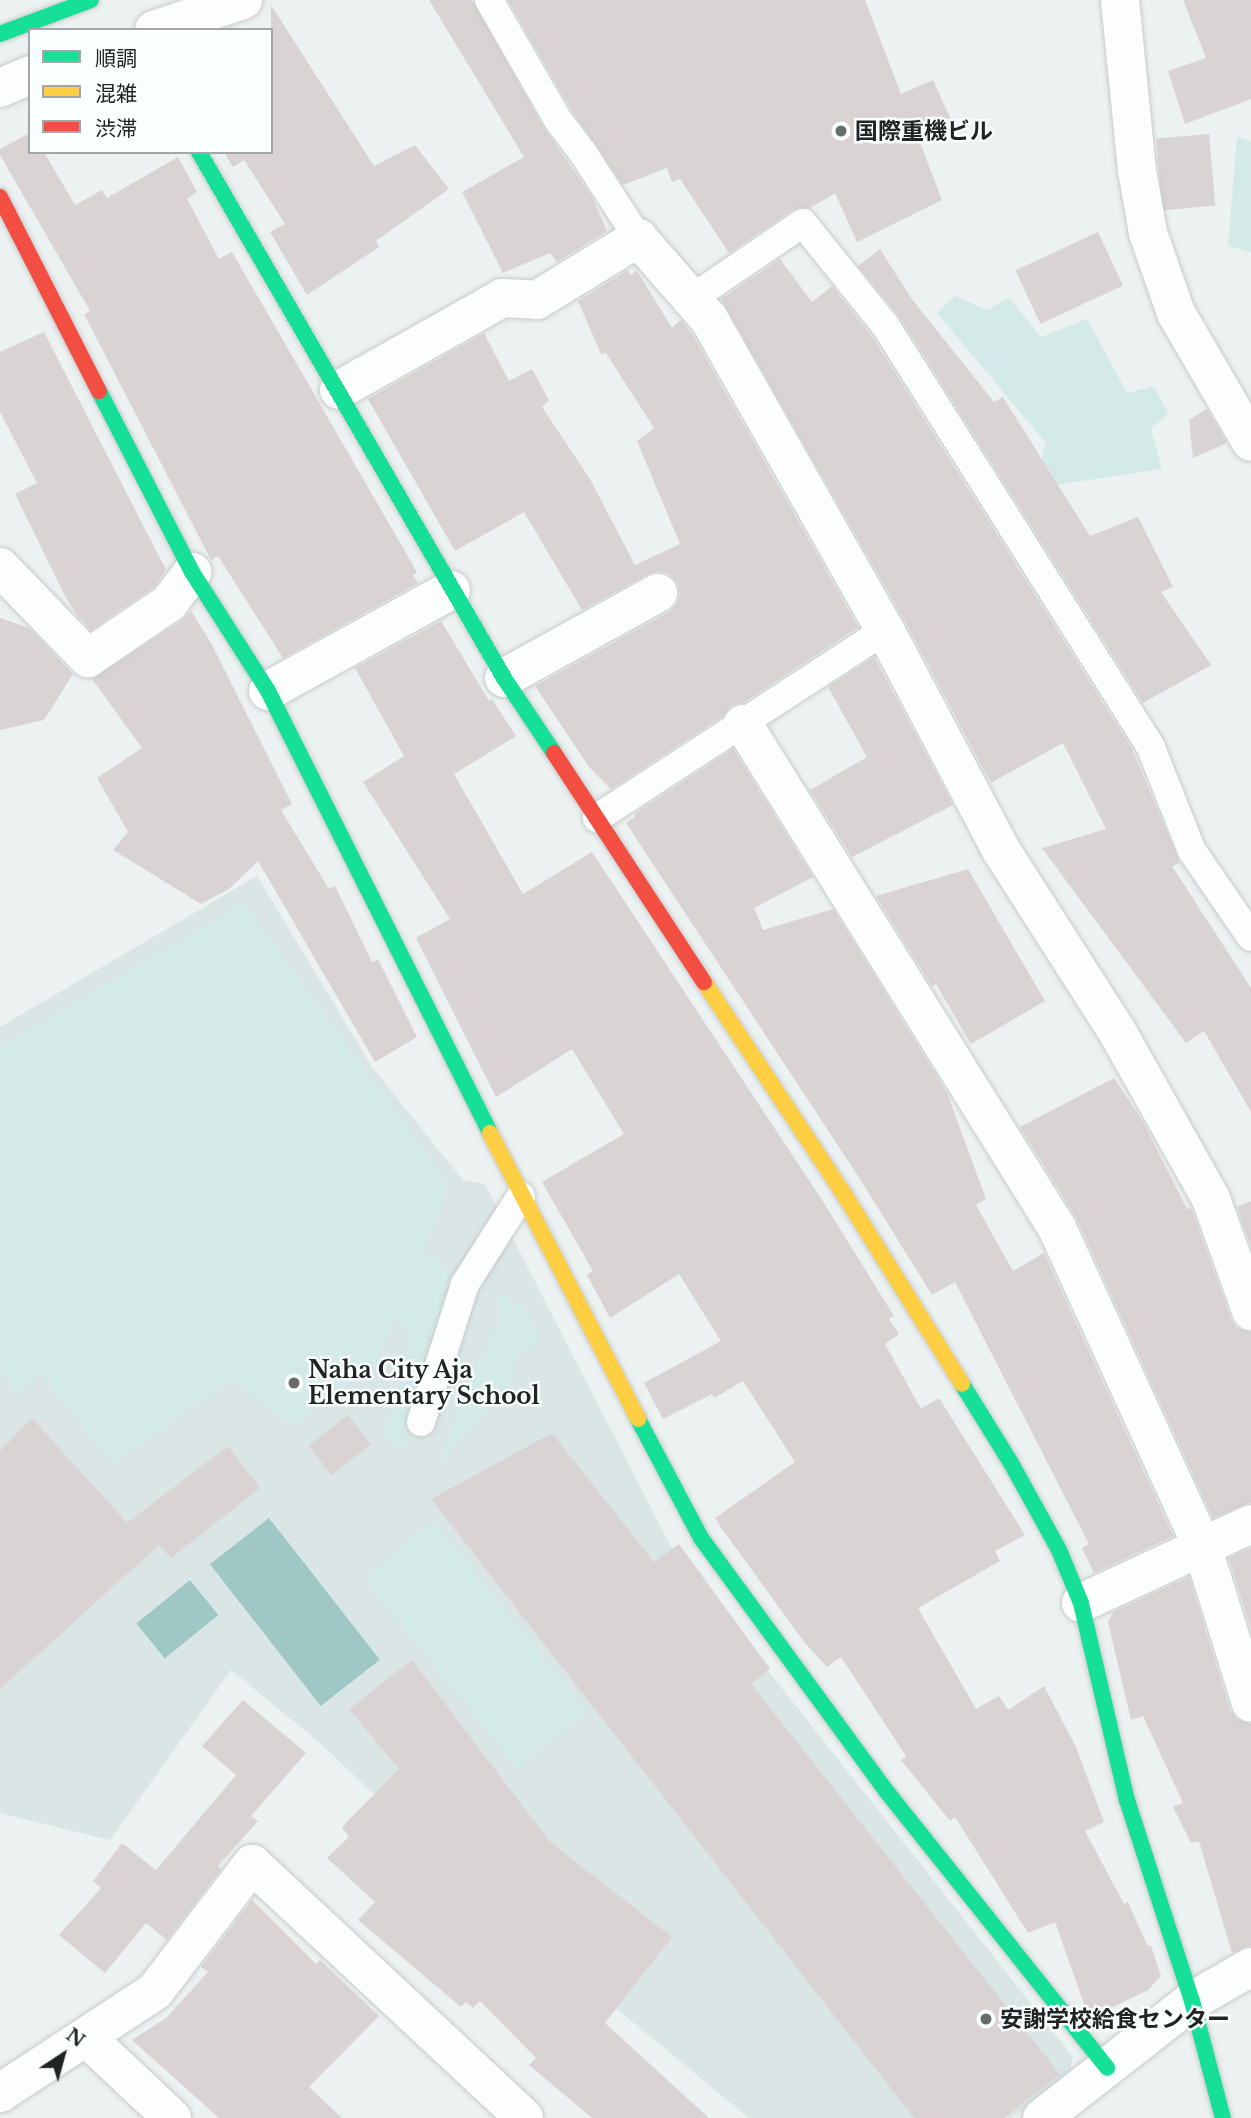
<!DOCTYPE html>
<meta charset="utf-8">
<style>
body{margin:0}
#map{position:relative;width:1251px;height:2118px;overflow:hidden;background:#ecf1f1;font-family:"Libre Baskerville","Noto Sans JP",serif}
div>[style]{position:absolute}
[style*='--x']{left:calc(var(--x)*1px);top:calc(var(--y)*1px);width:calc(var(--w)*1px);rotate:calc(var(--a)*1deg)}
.built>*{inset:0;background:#dae6e6}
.green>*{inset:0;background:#d3eae9;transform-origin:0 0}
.water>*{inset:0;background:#9ec7c6;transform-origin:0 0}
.building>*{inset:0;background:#dad3d4;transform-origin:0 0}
.roads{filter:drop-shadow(0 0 2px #c8cbcb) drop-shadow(0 0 2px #c8cbcb)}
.lane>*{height:28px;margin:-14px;padding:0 14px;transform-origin:14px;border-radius:14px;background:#fcfdfd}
.street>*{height:38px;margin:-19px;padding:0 19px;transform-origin:19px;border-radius:19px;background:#fcfdfd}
.fast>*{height:16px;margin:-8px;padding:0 8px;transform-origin:8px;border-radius:8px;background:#16e098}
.slow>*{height:16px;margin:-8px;padding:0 8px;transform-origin:8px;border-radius:8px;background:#ffcf43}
.jam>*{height:16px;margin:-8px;padding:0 8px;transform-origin:8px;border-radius:8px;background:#f24e42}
.dots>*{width:19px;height:19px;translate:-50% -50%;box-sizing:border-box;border:4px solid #faffff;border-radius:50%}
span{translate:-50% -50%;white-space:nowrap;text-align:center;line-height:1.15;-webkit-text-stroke:5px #faffff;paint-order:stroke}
.poi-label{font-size:23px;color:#212424;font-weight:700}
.left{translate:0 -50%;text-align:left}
.legend{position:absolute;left:28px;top:28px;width:245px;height:126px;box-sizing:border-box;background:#faffff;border:2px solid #a3a7a7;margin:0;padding:9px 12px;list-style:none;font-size:21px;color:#212424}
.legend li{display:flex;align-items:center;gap:14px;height:35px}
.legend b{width:35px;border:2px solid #a3a7a7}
.north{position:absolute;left:28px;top:2020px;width:70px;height:70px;-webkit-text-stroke:5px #faffff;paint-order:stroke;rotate:36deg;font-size:19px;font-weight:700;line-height:28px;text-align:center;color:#212424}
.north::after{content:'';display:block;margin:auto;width:24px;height:32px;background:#212424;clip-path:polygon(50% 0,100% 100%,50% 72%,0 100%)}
</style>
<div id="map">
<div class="built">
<i style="clip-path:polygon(257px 876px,372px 1067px,463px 1180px,485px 1184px,691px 1586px,698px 1582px,1073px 2057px,1069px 2076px,1011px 2118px,749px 2118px,487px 1902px,320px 1743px,231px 1670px,110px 1840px,0 1813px,0 1027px)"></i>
</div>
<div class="green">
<i style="clip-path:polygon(1237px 137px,1251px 141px,1251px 252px,1228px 246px)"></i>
<i style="clip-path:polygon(955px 296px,987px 310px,1009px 298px,1041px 337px,1087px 319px,1127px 393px,1154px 386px,1168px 414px,1151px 429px,1162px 469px,1048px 486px,1038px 472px,1046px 443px,937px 313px)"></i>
<i style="clip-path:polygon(244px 903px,450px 1185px,422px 1254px,432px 1255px,451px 1274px,406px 1447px,398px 1450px,382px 1433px,399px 1396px,409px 1331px,396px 1320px,378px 1362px,292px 1427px,233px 1379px,113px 1464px,41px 1375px,17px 1397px,0 1370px,0 1046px)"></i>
<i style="clip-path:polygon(497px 1294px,523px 1306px,541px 1342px,519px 1351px,508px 1388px,437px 1468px,467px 1387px,499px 1322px)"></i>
<i style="left:434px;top:1521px;width:245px;height:91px;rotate:51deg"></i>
</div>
<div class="water">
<i style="left:269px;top:1518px;width:180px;height:75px;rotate:52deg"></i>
<i style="left:190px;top:1580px;width:45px;height:69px;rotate:51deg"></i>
</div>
<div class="building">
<i style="clip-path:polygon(429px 0,472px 0,544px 128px,592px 197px,607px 231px,557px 262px,550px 253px,503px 273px,462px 192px,524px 157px)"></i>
<i style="clip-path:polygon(508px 0,865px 0,901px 94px,933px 80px,952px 122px,919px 140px,942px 200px,857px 242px,835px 193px,810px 208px,794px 209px,729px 253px,680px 179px,672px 182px,667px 168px,623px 185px,572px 111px)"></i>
<i style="clip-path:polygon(1183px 0,1251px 0,1251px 99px,1185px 124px,1168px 71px,1206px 58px)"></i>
<i style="clip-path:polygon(271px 5px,374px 166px,415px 145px,449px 189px,376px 241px,379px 247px,307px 295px,270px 232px,285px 224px,244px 160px,233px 167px,224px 152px,271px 152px)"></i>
<i style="clip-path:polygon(30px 133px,30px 152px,44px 152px,75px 205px,102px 190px,107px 198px,178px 157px,197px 192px,187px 199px,219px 259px,232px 252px,417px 572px,413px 575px,418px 583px,283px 658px,218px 556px,211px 560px,84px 314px,90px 311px,0 155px,0 149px)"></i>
<i style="left:1209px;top:134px;width:72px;height:53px;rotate:85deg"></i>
<i style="left:1098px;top:232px;width:59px;height:91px;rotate:65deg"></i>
<i style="clip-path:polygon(880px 249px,911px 298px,994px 402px,1003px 397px,1090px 536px,1138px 517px,1173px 587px,1161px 592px,1211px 665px,1143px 703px,901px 319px,858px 266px)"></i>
<i style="clip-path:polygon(780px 259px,812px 302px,832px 286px,873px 338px,1132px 749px,1180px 863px,1172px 866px,1251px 988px,1251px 1112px,1204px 1031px,1186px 1043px,1042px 848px,1106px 829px,1063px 743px,991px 783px,904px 619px,721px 299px)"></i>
<i style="clip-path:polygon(628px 270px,630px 275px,637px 271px,672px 328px,681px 320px,691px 332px,858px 627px,744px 702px,731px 706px,723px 716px,611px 789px,589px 767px,535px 686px,669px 612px,677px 604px,680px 594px,677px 582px,669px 574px,659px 571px,648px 574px,582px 610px,524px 512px,455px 551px,368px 399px,484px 333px,509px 381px,532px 369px,549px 400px,542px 407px,590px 479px,635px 565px,680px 544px,637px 441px,654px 428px,606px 353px,601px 354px,578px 301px)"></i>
<i style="clip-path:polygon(44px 332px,166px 570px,154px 587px,91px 630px,76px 614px,64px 594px,15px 494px,37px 483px,0 412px,0 352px)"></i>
<i style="clip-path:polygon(1207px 409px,1227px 443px,1193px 458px,1189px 420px)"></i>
<i style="clip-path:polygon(191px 611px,211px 643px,292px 804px,281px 810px,329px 889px,335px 886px,372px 962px,378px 959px,417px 1037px,375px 1062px,258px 861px,229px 889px,201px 904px,113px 850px,128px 832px,97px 778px,142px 748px,92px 679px,181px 621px)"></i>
<i style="clip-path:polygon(0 618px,29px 628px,73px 674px,44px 720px,0 730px)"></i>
<i style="clip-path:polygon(441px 621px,489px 701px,492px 699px,516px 736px,454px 774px,523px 894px,592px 852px,824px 1203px,894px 1316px,889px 1319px,899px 1334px,885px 1344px,921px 1409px,939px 1398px,1025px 1535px,995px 1551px,1000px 1561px,918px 1608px,976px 1709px,999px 1696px,1008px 1710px,1044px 1686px,1076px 1747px,1104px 1822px,1085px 1831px,1124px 1904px,1128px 1902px,1147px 1945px,1151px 1946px,1161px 1976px,1148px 1990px,1094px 2016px,1084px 2004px,1055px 1922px,1028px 1933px,955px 1817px,950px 1821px,901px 1760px,906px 1756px,841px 1657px,827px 1667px,804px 1642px,720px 1526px,715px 1518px,795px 1462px,743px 1381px,714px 1398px,712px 1394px,663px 1419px,644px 1383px,721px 1341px,679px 1274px,610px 1318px,587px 1275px,593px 1271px,542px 1182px,624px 1134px,572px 1049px,496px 1097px,416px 938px,450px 919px,363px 782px,404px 756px,355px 668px)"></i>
<i style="clip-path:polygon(874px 657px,953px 805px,852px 857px,810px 790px,867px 757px,828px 687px)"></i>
<i style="clip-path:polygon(733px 749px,813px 877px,754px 908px,763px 930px,833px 909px,947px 1093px,986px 1199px,976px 1205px,1013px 1271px,1044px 1253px,1173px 1536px,1094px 1573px,1082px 1548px,1089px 1544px,955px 1282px,932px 1295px,860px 1179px,626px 823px,636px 816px,634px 814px)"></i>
<i style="clip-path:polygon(968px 869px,1045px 1001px,971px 1044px,936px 984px,932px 986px,876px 896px)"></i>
<i style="clip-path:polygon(1114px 1078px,1143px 1122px,1187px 1209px,1191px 1208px,1231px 1319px,1237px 1328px,1251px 1332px,1251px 1502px,1213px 1518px,1077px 1219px,1020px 1127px)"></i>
<i style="clip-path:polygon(1251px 1201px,1251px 1246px,1237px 1207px)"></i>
<i style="left:348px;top:1415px;width:37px;height:50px;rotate:52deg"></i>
<i style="clip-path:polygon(32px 1418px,127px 1523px,228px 1446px,260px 1488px,171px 1558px,159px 1545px,0 1689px,0 1451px)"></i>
<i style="clip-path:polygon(552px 1433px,654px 1562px,679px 1544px,770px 1669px,751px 1684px,1060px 2074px,1004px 2118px,914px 2118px,431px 1499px)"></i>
<i style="clip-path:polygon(1251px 1548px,1251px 1629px,1229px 1558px)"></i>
<i style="clip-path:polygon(1189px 1577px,1230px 1710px,1237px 1719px,1251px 1724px,1251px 1945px,1232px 1953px,1199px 1841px,1191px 1843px,1173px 1807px,1183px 1803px,1143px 1716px,1131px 1720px,1108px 1622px,1113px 1612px)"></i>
<i style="clip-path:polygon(412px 1660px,550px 1842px,672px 1937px,605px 2023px,709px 2118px,592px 2118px,529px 2065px,536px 2058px,480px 2001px,473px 2008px,466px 2002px,461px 2007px,358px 1920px,375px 1902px,327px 1858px,349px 1837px,342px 1827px,399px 1769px,349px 1709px)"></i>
<i style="clip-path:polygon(243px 1700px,306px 1753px,251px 1816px,258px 1821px,218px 1866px,221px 1869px,167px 1940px,146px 1923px,105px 1973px,59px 1935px,101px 1888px,93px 1881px,122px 1843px,156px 1870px,236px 1775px,202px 1746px)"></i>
<i style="clip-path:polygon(252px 1900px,316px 1964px,320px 1960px,379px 2016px,309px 2087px,342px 2118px,219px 2118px,132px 2040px,166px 2018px,208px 1972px,201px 1967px)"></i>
</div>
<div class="roads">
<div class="lane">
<i style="--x:489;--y:0;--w:138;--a:60.1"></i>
<i style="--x:558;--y:120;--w:41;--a:52.9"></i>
<i style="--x:583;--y:153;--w:101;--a:57.1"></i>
<i style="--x:691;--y:299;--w:135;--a:-34.2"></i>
<i style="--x:803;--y:223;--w:134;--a:51.3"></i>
<i style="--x:887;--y:328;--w:496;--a:57.8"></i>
<i style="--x:1151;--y:748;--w:111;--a:68.3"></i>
<i style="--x:1192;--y:851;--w:104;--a:55.5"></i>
<i style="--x:597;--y:818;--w:344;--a:-33.1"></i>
<i style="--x:421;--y:1422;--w:145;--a:-72.3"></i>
<i style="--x:465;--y:1284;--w:104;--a:-57.5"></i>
</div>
<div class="street">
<i style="--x:1120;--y:0;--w:171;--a:84.3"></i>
<i style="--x:1137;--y:170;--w:64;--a:80.1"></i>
<i style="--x:1148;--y:233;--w:85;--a:70.7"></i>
<i style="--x:1176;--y:313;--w:149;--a:59.8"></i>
<i style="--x:154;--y:30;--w:94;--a:-18.6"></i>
<i style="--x:0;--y:88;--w:33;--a:-23"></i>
<i style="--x:339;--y:390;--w:187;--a:-29.4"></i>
<i style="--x:502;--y:298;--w:35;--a:3"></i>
<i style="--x:537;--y:300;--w:119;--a:-31.5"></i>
<i style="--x:638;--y:238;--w:108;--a:48.8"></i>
<i style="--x:709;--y:319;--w:357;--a:60.5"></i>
<i style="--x:885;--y:630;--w:249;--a:62.2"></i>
<i style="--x:1001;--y:850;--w:217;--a:57.4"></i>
<i style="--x:1118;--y:1033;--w:190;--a:60.7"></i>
<i style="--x:1211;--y:1199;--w:119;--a:70.3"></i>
<i style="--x:0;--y:567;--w:127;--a:46"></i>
<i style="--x:88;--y:658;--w:98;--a:-34.2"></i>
<i style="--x:169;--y:603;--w:39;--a:-53"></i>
<i style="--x:504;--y:678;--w:176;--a:-28.9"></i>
<i style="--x:268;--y:691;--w:209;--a:-28.9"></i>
<i style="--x:743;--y:724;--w:594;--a:58.08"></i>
<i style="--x:1057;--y:1228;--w:349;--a:65.5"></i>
<i style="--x:1202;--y:1546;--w:164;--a:72.7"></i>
<i style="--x:1081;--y:1603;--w:187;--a:-24.9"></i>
<i style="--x:87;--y:2038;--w:117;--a:43.3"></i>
<i style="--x:0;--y:2093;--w:186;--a:-33.3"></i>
<i style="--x:155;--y:1991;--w:160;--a:-52.6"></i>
<i style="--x:252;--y:1864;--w:372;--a:43"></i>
<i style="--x:1042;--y:2118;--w:190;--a:-38"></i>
<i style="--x:1192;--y:2001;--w:68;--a:-30"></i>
</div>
<div class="fast">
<i style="--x:0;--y:34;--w:97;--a:-20.5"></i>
<i style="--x:199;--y:152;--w:608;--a:59.89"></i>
<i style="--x:504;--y:678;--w:90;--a:56.3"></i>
<i style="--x:99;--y:391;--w:203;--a:62.8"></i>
<i style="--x:192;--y:572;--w:141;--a:57.4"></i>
<i style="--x:268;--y:691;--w:495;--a:63.3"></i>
<i style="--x:962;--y:1384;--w:93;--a:58.2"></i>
<i style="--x:1011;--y:1463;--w:99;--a:61.1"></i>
<i style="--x:1059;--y:1550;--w:57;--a:67.5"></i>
<i style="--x:1081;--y:1603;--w:202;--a:76.9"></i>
<i style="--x:1127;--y:1800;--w:211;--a:72.1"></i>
<i style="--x:1192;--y:2001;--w:121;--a:75.2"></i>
<i style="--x:638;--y:1419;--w:135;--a:62.1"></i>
<i style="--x:701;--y:1538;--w:315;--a:53.8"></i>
<i style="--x:887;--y:1792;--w:353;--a:51.4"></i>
</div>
<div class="slow">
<i style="--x:704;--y:982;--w:250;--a:56.6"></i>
<i style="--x:842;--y:1191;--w:227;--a:58.1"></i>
<i style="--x:490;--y:1133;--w:322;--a:62.6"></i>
</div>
<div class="jam">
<i style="--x:0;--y:197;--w:218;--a:63"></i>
<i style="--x:554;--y:753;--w:274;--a:56.8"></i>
</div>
</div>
<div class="dots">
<i style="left:841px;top:131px;background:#686c6c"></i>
<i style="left:294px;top:1383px;background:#686c6c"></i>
<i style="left:986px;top:2019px;background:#686c6c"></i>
</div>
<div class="poi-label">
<span class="left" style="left:855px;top:131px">国際重機ビル</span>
<span class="left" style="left:308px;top:1383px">Naha City Aja<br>Elementary School</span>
<span class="left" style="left:1000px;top:2019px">安謝学校給食センター</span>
</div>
<ul class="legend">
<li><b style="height:9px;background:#16e098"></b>順調</li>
<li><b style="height:9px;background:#ffcf43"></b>混雑</li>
<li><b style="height:9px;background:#f24e42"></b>渋滞</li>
</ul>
<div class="north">N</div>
</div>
